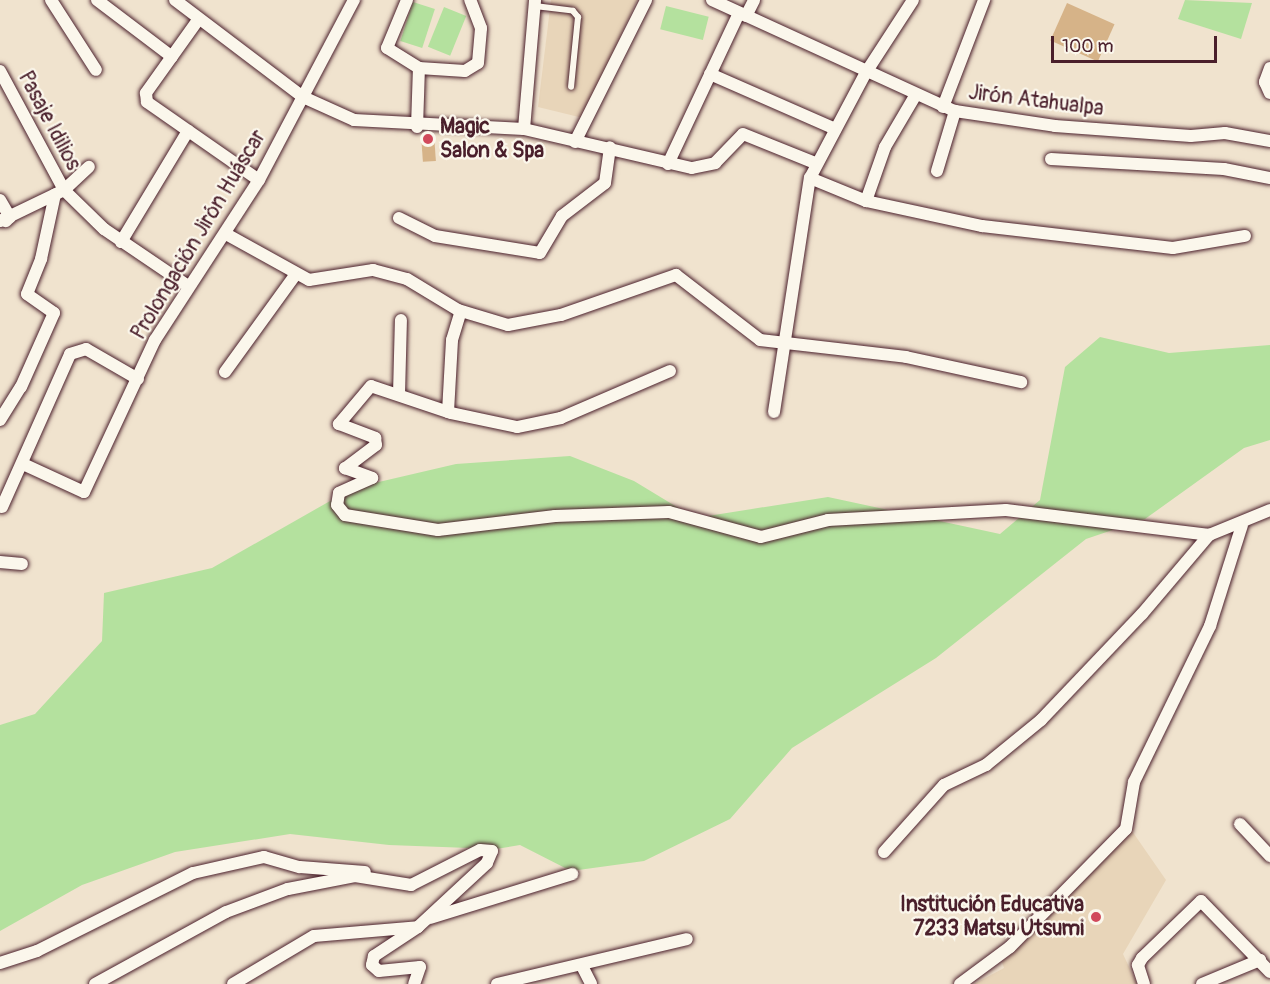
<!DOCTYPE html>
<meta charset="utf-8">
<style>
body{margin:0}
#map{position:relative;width:1270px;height:984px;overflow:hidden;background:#f0e3ce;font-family:Pangolin,sans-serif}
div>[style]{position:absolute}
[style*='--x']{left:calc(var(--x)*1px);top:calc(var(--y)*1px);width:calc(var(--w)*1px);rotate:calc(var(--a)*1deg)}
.built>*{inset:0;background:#e8d5b9}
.green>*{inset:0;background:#b4e19e;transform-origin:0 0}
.building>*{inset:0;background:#d6b388;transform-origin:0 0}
.roads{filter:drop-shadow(0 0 2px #4a1f2b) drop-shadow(0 0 2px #4a1f2b)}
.service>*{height:6px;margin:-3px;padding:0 3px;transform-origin:3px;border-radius:3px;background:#fbf7ec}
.minor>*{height:12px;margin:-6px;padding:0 6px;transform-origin:6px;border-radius:6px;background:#fbf7ec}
.dots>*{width:16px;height:16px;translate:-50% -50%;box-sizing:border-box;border:3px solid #fbf7ec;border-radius:50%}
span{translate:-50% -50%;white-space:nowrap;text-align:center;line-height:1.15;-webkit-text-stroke:4.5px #fbf7ec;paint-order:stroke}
.street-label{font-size:21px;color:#4a1f2b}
.poi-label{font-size:21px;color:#4a1f2b;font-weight:700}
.left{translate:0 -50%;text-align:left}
.right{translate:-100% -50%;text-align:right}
.scale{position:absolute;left:1051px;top:36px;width:166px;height:27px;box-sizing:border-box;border:3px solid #4a1f2b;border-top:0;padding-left:8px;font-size:18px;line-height:21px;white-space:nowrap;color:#4a1f2b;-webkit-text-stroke:4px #fbf7ec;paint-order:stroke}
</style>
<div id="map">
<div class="built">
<i style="clip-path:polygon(551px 0,637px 0,583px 118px,538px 107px)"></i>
<i style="clip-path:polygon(1132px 831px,1166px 880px,1123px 954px,1137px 984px,974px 984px,1004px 968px,1002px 962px)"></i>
</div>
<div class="green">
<i style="clip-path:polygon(1185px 0,1252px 3px,1241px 39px,1178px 19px)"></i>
<i style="left:413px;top:2px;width:23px;height:41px;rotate:18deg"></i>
<i style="left:666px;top:6px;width:44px;height:24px;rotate:14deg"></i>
<i style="left:444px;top:7px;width:24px;height:43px;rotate:22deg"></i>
<i style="clip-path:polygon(1100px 337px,1169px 353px,1270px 345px,1270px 440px,1244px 448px,1145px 519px,1086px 539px,936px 658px,792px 748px,730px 819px,644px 861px,571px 871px,520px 845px,496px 849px,389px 845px,290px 834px,175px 852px,82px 885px,0 931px,0 725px,35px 714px,102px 641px,104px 593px,212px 568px,353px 488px,456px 464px,570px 456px,634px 481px,695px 518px,828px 497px,1000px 534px,1040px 500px,1065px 367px)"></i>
</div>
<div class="building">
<i style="left:1067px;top:3px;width:52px;height:41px;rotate:24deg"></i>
<i style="left:434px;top:134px;width:27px;height:13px;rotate:86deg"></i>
</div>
<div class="roads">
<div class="service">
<i style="--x:535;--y:6;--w:38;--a:7"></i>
<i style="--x:573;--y:11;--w:8;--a:50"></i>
<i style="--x:578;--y:17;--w:70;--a:95.7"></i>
</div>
<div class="minor">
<i style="--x:51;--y:0;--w:83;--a:57.3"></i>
<i style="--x:97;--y:0;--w:94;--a:37.2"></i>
<i style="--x:175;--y:0;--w:161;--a:37.2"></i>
<i style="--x:303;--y:97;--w:56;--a:24.3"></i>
<i style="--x:354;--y:120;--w:170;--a:3"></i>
<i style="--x:524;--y:129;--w:172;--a:13.1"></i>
<i style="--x:692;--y:168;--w:24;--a:-12"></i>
<i style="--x:715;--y:163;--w:40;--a:-46"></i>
<i style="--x:743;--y:134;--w:78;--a:21.9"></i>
<i style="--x:407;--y:0;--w:52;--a:112.6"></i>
<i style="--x:387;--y:48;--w:38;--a:32"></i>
<i style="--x:419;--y:68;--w:46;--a:3.7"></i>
<i style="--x:465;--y:71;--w:15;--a:-32"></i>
<i style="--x:478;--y:63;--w:35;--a:-85"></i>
<i style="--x:481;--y:28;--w:30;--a:-111"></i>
<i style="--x:712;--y:0;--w:267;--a:24.6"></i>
<i style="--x:955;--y:111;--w:101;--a:8.5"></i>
<i style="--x:1055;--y:126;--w:136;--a:4.2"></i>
<i style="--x:1191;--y:136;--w:34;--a:-5"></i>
<i style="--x:1225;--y:133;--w:46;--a:10.1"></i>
<i style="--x:746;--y:16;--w:18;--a:-63"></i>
<i style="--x:198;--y:20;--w:90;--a:125.5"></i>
<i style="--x:146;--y:93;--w:9;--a:84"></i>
<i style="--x:147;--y:102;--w:136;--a:34.9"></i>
<i style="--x:1270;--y:68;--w:15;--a:110"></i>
<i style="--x:1265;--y:82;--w:12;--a:66"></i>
<i style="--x:0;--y:71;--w:135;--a:61.7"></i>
<i style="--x:64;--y:190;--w:56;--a:44.3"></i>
<i style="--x:104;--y:229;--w:102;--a:34.2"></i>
<i style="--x:710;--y:74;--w:137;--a:23.7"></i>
<i style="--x:943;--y:107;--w:115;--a:-69"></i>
<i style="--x:417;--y:127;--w:59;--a:-88.1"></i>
<i style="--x:524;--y:129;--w:129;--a:-85.1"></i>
<i style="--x:575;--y:142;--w:159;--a:-63.4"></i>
<i style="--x:1051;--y:159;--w:173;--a:3.3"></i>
<i style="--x:1224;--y:169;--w:47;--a:11.1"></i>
<i style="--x:668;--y:164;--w:167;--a:-64.8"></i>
<i style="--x:937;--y:171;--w:63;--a:-73.3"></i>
<i style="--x:810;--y:178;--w:61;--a:22.3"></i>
<i style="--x:866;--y:201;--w:119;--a:12.2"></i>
<i style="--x:982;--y:226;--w:192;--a:6.6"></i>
<i style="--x:1173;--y:248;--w:73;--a:-9.5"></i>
<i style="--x:0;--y:200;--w:20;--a:60"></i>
<i style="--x:10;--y:217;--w:6;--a:135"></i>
<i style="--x:866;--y:201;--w:57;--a:-70.6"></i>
<i style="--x:885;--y:147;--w:59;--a:-59.5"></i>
<i style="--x:399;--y:218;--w:40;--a:26.6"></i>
<i style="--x:435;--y:236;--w:106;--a:9.2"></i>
<i style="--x:540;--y:253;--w:43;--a:-59.3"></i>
<i style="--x:562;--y:216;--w:54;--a:-37.5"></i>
<i style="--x:605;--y:183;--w:36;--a:-82"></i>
<i style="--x:0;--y:221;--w:71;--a:-25.8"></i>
<i style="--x:64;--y:190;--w:34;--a:-43"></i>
<i style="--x:226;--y:234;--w:95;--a:29"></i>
<i style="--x:309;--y:280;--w:65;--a:-8.9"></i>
<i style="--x:373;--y:270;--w:35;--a:15"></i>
<i style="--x:407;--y:279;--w:60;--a:31.3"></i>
<i style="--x:458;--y:310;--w:52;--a:16.7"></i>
<i style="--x:508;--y:325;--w:54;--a:-10.7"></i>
<i style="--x:561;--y:315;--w:122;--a:-19.2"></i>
<i style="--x:676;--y:275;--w:106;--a:37.7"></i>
<i style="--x:760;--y:340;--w:147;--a:6.6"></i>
<i style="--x:906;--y:357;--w:118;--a:12.3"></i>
<i style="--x:121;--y:242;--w:130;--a:-58.9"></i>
<i style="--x:670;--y:371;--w:119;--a:156.7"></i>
<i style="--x:561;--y:418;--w:45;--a:168.4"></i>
<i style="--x:517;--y:427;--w:67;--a:-168"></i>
<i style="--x:451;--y:413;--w:84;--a:-161.4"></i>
<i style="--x:371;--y:386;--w:50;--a:130.1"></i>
<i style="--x:339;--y:424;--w:39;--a:21"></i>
<i style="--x:375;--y:438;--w:7;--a:82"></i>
<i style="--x:376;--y:445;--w:39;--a:143"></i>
<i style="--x:345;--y:468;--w:29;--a:20"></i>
<i style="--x:372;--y:478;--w:36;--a:156"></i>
<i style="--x:339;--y:493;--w:12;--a:99"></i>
<i style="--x:337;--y:505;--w:13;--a:51"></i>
<i style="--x:345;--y:515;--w:94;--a:9.2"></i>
<i style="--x:438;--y:530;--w:118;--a:-6.8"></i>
<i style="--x:555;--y:516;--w:114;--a:-2"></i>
<i style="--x:669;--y:512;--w:95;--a:15.2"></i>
<i style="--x:761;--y:537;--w:69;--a:-14.2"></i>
<i style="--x:828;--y:520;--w:178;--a:-3.2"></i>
<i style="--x:1006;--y:510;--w:205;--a:7"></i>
<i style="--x:1209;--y:535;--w:66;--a:-22.3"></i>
<i style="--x:225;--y:372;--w:121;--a:-54.1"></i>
<i style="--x:399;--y:394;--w:74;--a:-88.5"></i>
<i style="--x:448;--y:412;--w:72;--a:-86.8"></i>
<i style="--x:452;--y:340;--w:30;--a:-73"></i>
<i style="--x:774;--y:412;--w:237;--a:-81.3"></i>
<i style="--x:810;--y:178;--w:118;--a:-62.1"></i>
<i style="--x:865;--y:74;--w:88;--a:-57"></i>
<i style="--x:0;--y:420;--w:39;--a:-58"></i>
<i style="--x:21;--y:387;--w:81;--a:-66"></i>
<i style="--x:54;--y:313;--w:33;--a:-145"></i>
<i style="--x:27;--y:294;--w:38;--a:-68"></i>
<i style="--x:41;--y:259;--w:66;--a:-77.8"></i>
<i style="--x:23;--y:464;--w:67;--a:24.7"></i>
<i style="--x:84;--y:492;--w:168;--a:-65"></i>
<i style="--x:155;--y:340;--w:191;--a:-57"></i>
<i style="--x:259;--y:180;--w:204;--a:-62.2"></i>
<i style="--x:2;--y:507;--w:167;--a:-66"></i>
<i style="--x:70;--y:354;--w:17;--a:-17"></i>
<i style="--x:86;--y:349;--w:60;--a:30"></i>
<i style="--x:0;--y:562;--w:22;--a:5"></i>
<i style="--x:1240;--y:824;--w:44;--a:46.8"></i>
<i style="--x:884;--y:852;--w:90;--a:-48.2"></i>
<i style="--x:944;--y:785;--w:47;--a:-25.5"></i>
<i style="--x:986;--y:765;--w:71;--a:-39.3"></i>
<i style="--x:1041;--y:720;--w:146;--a:-46.4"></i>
<i style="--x:1142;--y:614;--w:104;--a:-49.7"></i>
<i style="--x:430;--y:918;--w:149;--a:-17.2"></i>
<i style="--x:0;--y:963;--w:39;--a:-18"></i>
<i style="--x:37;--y:951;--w:174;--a:-26.6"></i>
<i style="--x:193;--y:873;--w:73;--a:-12.7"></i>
<i style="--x:264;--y:857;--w:37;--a:16"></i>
<i style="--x:300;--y:867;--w:65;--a:4.4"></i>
<i style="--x:582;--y:966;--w:20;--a:63"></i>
<i style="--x:95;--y:984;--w:149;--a:-28.8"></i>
<i style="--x:226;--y:912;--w:66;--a:-20.4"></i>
<i style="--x:288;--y:889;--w:68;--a:-11"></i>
<i style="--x:355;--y:876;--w:57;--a:9.1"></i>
<i style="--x:411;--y:885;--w:77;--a:-26.9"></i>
<i style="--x:480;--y:850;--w:12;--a:5"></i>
<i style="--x:492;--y:851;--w:13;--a:113"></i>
<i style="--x:487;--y:863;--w:94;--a:137.2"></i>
<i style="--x:418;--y:927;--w:53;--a:146.6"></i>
<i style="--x:374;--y:956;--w:9;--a:103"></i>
<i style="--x:372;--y:965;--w:9;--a:41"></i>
<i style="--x:379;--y:971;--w:41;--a:-5.6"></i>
<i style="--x:420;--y:967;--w:18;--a:109"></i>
<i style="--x:233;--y:984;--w:94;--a:-30.7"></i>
<i style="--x:314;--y:936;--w:104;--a:-4.9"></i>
<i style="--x:497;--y:984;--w:195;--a:-13.3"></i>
<i style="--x:960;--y:984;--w:62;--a:-36.5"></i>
<i style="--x:1010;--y:947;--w:165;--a:-45.5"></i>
<i style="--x:1126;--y:829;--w:48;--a:-80.3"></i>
<i style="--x:1134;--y:782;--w:174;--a:-64"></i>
<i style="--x:1210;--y:626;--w:106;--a:-72.4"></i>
<i style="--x:1144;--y:984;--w:20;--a:-108"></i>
<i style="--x:1138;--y:965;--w:8;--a:-60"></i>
<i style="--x:1142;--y:958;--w:82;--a:-44"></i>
<i style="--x:1201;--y:901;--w:99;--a:45.8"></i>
<i style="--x:1202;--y:984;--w:63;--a:-22.5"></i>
</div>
</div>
<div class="dots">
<i style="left:428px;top:139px;background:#d1495b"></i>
<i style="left:1096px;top:917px;background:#d1495b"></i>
</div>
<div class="street-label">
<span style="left:1036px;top:101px;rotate:7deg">Jirón Atahualpa</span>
<span style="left:49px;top:121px;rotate:62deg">Pasaje Idilios</span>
<span style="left:199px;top:235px;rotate:-59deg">Prolongación Jirón Huáscar</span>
</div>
<div class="poi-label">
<span class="left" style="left:440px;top:139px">Magic<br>Salon &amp; Spa</span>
<span class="right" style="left:1084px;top:917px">Institución Educativa<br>7233 Matsu Utsumi</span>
</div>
<div class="scale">100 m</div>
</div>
